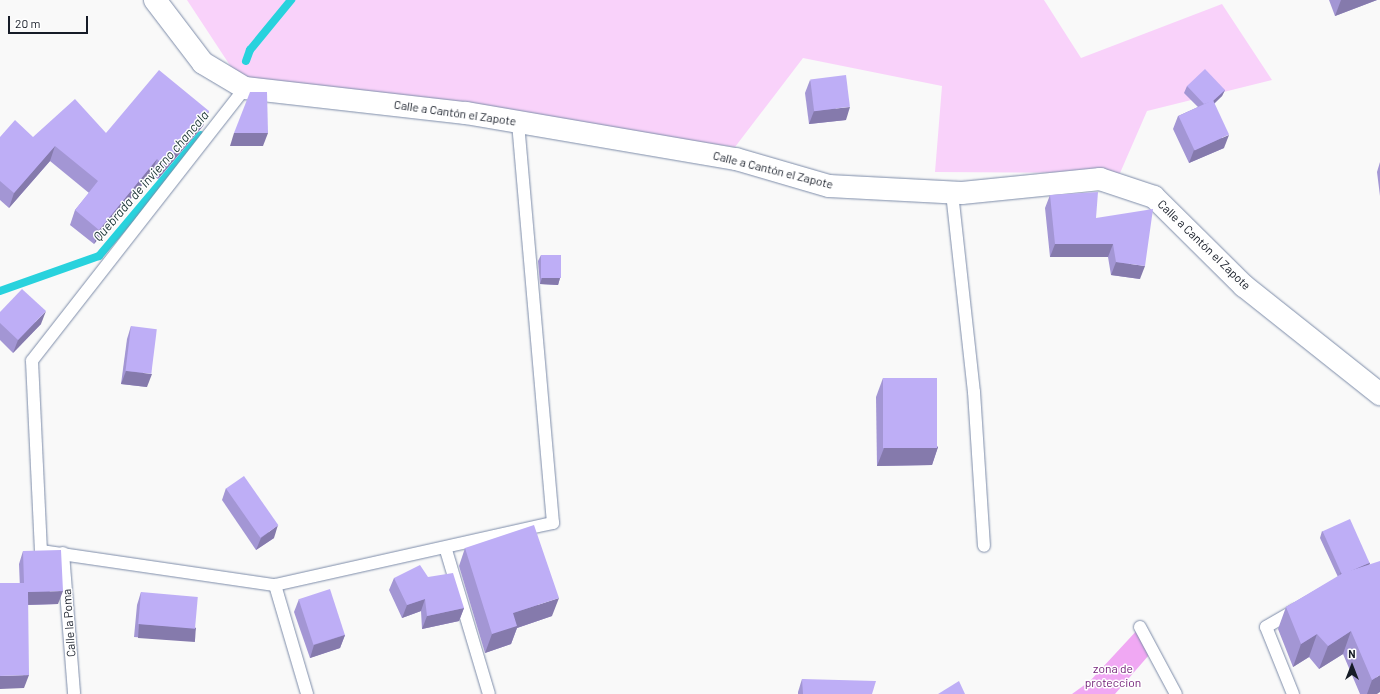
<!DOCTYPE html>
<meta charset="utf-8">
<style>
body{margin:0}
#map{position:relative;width:1380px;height:694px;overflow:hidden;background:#f9f9f9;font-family:Barlow,sans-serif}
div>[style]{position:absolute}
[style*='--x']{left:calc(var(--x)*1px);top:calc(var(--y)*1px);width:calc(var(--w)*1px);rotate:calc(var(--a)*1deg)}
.green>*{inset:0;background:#f9d2fa}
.forest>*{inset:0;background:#f0a8f3}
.stream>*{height:8px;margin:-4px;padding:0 4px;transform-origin:4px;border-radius:4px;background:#28d2dd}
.roads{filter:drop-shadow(0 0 1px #7d8ca9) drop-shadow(0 0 1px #7d8ca9)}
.service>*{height:12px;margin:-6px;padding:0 6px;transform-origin:6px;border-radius:6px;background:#fff}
.minor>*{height:22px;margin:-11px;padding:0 11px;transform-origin:11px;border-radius:11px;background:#fff}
.wall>*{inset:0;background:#a396d4}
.shaded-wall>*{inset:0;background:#857aac;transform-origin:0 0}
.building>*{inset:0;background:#beaef6;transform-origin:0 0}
span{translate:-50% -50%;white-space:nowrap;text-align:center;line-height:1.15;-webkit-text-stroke:3px #fff;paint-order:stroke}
.street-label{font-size:12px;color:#161c27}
.park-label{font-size:12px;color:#6e1a74}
.water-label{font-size:13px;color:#183233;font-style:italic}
.north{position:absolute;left:1332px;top:646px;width:40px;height:40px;-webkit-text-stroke:3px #fff;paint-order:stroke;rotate:0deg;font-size:11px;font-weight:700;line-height:16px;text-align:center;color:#161c27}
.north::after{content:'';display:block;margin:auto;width:14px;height:18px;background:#161c27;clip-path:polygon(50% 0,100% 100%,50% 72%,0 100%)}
.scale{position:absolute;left:8px;top:16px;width:80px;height:18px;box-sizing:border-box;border:2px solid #161c27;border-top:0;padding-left:5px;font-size:12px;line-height:14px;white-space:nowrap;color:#161c27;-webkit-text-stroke:3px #fff;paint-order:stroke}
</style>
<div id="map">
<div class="green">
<i style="clip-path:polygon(187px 0,1044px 0,1081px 58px,1222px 4px,1272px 80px,1147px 111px,1120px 173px,935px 172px,942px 86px,803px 58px,735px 147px,237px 76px)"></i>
</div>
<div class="forest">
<i style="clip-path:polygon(1140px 627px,1149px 655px,1115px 694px,1072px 694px,1090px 681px)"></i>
</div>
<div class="stream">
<i style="--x:246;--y:61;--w:12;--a:-70"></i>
<i style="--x:250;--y:50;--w:65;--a:-50.6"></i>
<i style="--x:0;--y:291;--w:105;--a:-19.5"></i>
<i style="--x:99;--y:256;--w:158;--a:-49.9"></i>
</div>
<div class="roads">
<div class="service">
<i style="--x:245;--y:88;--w:346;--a:128"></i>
<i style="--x:32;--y:361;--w:190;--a:87.3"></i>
<i style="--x:41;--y:551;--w:236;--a:8.3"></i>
<i style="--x:275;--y:585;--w:285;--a:-12.6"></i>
<i style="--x:553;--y:523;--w:403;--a:-95"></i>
<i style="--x:952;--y:193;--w:200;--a:83.7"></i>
<i style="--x:974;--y:392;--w:154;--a:86.3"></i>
<i style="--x:446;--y:550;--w:150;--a:73.4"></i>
<i style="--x:63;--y:553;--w:141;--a:85.5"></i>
<i style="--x:275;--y:585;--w:114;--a:73.6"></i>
<i style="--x:1140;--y:627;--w:76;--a:61.8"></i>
<i style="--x:1293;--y:694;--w:72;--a:-111.9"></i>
<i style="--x:1266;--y:627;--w:34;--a:-30"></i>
</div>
<div class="minor">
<i style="--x:155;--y:0;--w:79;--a:52.7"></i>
<i style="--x:203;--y:63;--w:49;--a:30.8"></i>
<i style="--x:245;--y:88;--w:222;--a:6.5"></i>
<i style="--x:466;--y:113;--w:274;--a:9.7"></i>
<i style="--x:736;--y:159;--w:97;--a:16.2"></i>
<i style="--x:829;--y:186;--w:133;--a:3"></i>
<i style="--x:962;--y:193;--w:139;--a:-5.8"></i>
<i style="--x:1100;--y:179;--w:57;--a:18.4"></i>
<i style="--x:1154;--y:197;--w:127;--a:44.7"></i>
<i style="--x:1244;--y:286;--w:174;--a:38.5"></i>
</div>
</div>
<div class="wall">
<i style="clip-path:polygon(1329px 0,1377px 0,1335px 16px)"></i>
<i style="clip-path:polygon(810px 80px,846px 120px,809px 124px,805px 93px)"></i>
<i style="clip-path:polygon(1187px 86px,1225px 90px,1222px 96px,1214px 104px,1224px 148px,1189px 163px,1173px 129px,1178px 116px,1198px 107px,1184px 93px)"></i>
<i style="clip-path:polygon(209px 111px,203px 126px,158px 179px,151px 174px,94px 244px,70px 225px,75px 210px,89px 193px,50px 161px,9px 208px,0 200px,0 137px,33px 137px,106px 133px)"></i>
<i style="clip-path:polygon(1380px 162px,1380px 196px,1377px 172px)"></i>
<i style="clip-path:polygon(1050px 195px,1096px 218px,1140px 279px,1111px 275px,1108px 257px,1050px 257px,1045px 208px)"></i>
<i style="clip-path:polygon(541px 255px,560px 278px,558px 285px,540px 284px,538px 261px)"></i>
<i style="clip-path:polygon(0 312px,41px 324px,13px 353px,0 340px)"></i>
<i style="clip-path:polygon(131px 326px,147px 387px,121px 384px,127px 339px)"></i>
<i style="clip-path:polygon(883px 378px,938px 447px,932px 465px,877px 466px,876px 397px)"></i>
<i style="clip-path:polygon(226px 488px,274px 538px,256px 550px,222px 500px)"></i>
<i style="clip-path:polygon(1322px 531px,1370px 563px,1369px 565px,1377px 694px,1360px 694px,1343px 654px,1319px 669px,1309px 657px,1293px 667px,1278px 629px,1286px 607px,1338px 577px,1320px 538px)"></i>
<i style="clip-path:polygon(465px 548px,552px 616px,517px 628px,511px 644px,485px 653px,459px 566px)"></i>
<i style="clip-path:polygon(23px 551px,58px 604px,28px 605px,24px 688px,19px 564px)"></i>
<i style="clip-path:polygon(428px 577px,464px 608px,459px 621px,422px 629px,421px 611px,402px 618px,389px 590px,394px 578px)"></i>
<i style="clip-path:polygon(141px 592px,196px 628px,191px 641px,134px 637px,137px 605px)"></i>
<i style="clip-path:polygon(299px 599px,345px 635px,340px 648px,310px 658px,294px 612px)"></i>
<i style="clip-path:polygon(802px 679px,872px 694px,798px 694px,798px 692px)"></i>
</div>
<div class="shaded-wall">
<i style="clip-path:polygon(1341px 0,1377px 0,1335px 16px)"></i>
<i style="clip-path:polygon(1225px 90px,1222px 96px,1204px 113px,1206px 107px)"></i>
<i style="clip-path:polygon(850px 107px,846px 120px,809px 124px,814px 111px)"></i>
<i style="clip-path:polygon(209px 111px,203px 126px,158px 179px,164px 165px)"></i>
<i style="clip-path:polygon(234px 133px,268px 133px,263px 146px,230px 146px)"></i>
<i style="clip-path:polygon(1229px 135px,1224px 148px,1189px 163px,1194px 150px)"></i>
<i style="clip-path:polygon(55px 146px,50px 161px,9px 208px,14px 193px)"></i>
<i style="clip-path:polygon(157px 159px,151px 174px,94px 244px,99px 230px)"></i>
<i style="clip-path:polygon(1055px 244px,1113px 244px,1108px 257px,1050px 257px)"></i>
<i style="clip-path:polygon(1116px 262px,1145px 266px,1140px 279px,1111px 275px)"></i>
<i style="clip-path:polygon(542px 278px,560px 278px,558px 285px,540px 284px)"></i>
<i style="clip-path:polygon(46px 311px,41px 324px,13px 353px,18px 340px)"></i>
<i style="clip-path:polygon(126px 371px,152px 374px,147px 387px,121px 384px)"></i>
<i style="clip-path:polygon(938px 447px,932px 465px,877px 466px,884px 448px)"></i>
<i style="clip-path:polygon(278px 525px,274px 538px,256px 550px,261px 538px)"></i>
<i style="clip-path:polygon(1370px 563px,1368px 569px,1339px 579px,1341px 572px)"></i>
<i style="clip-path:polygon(63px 591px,58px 604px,23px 605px,28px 592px)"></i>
<i style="clip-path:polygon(559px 598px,552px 616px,517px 628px,511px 644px,485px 653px,492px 634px,513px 613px)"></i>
<i style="clip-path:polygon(425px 599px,421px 611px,402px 618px,407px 605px)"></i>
<i style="clip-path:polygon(464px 608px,459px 621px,422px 629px,427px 616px)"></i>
<i style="left:139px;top:624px;width:57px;height:14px;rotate:4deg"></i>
<i style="clip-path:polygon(1351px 631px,1343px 654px,1319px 669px,1328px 646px)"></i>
<i style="clip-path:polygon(1317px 634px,1309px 657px,1293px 667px,1301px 644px)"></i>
<i style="clip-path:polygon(345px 635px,340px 648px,310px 658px,314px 645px)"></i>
<i style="clip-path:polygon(29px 675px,24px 688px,0 689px,0 676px)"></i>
<i style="clip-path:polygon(1380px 675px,1380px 692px,1377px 694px,1367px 694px,1372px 680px)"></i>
</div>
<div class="building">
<i style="clip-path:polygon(1205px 69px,1225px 90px,1213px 101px,1204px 104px,1187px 86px)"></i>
<i style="clip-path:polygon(159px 70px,209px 111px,164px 165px,157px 159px,99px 230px,75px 210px,98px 181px,55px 146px,14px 193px,0 181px,0 137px,15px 120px,33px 137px,75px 99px,106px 133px)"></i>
<i style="left:846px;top:75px;width:32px;height:36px;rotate:83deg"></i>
<i style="clip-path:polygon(250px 92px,267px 92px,268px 133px,234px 133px)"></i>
<i style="left:1213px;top:100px;width:38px;height:38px;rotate:65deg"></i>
<i style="clip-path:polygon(1098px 192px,1096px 218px,1153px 209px,1145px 266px,1116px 262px,1113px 244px,1055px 244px,1050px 195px)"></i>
<i style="left:541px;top:255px;width:20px;height:23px"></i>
<i style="clip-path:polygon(22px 289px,46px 311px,18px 340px,0 323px,0 312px)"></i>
<i style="left:131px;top:326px;width:26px;height:45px;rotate:7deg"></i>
<i style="left:883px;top:378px;width:54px;height:70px"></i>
<i style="left:244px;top:476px;width:60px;height:22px;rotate:55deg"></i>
<i style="left:1350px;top:519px;width:48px;height:30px;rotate:66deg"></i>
<i style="clip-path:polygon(534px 525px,559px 598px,513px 613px,517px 626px,492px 634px,465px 548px)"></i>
<i style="clip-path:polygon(61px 550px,63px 591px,28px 592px,29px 675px,0 676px,0 583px,24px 583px,23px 551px)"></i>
<i style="clip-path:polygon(1380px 561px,1380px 675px,1372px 680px,1351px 631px,1328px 646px,1317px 634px,1301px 644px,1286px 607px,1343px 573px)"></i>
<i style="clip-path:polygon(420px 565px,428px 577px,453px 573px,464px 608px,427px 616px,425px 599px,407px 605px,394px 578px)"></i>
<i style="left:330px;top:589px;width:48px;height:33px;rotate:72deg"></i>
<i style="left:141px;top:592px;width:57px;height:32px;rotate:5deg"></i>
<i style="clip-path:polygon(802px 679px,876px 681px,872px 694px,803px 694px)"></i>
<i style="clip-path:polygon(959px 681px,965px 694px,938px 694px)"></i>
</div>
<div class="street-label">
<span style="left:455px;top:113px;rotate:8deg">Calle a Cantón el Zapote</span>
<span style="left:773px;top:170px;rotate:14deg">Calle a Cantón el Zapote</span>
<span style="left:1204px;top:245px;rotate:44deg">Calle a Cantón el Zapote</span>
<span style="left:69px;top:623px;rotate:-94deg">Calle la Poma</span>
</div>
<div class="park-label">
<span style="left:1113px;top:676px">zona de<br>proteccion</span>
</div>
<div class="water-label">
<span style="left:151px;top:176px;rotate:-49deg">Quebrada de invierno chancala</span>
</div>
<div class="north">N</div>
<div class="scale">20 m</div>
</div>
